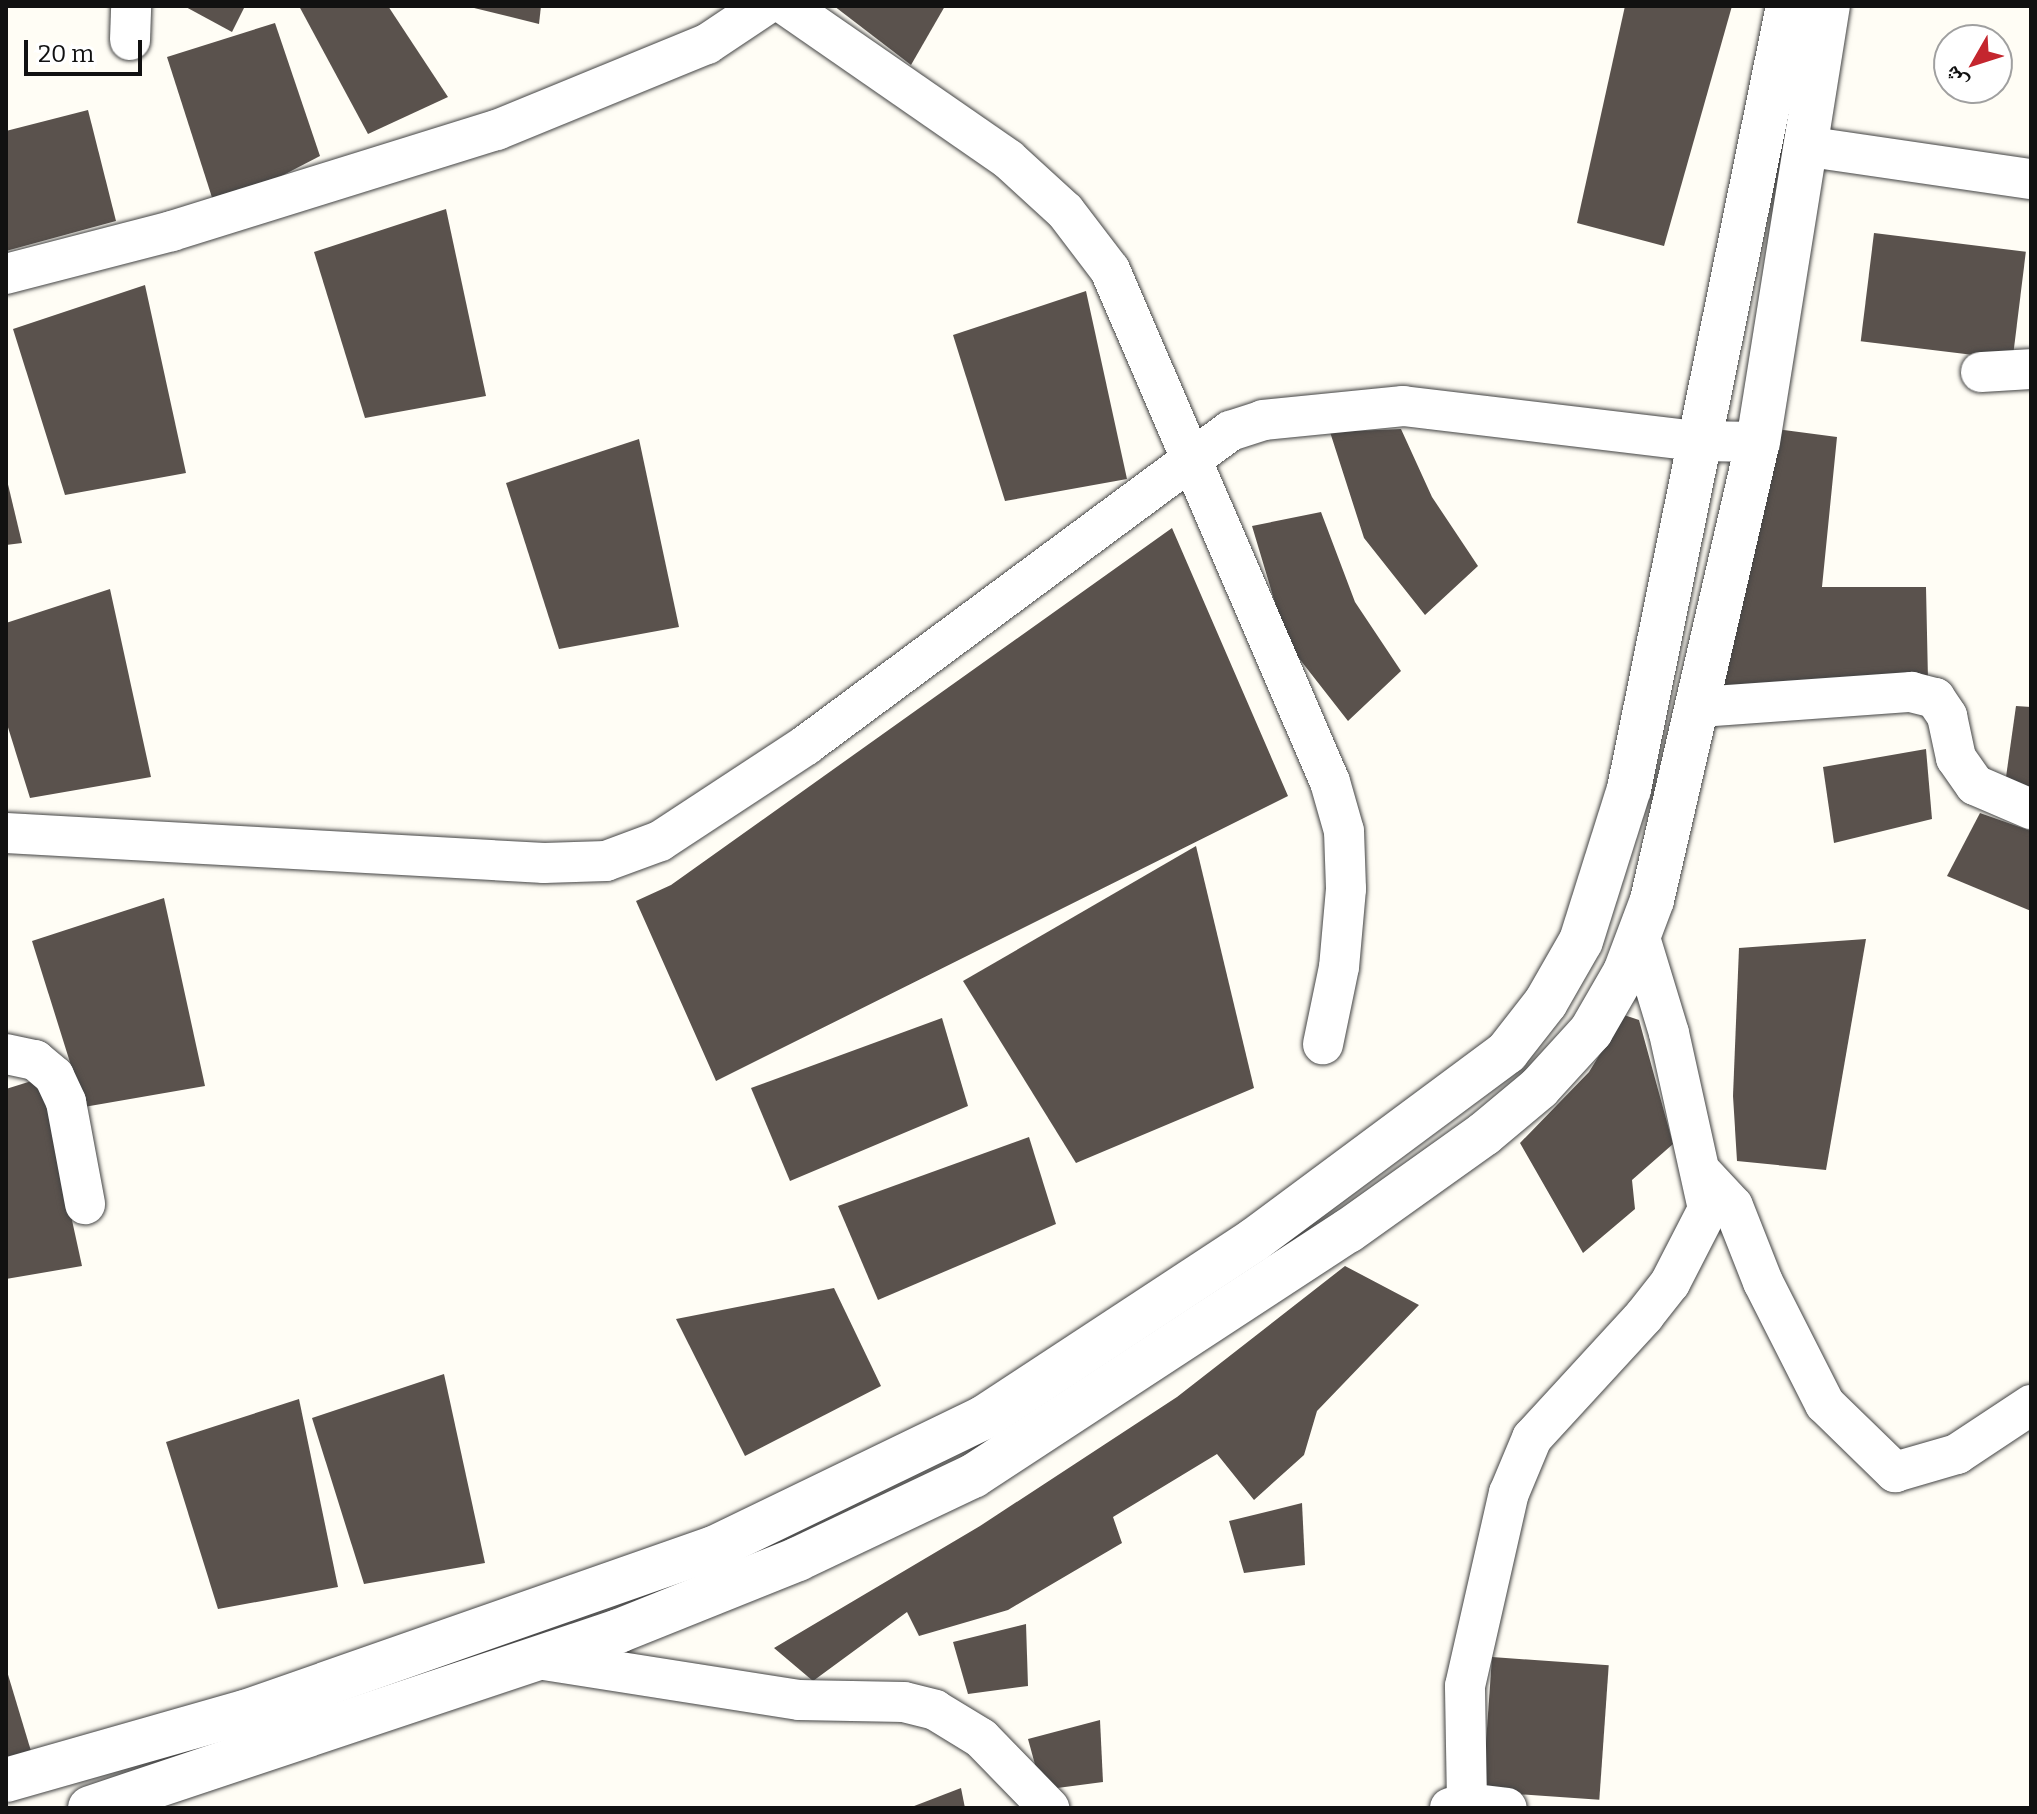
<!DOCTYPE html>
<meta charset="utf-8">
<style>
body{margin:0}
#map{position:relative;width:2037px;height:1814px;overflow:hidden;background:#fffdf5;font-family:Bitter,"Noto Naskh Arabic",serif}
div>[style]{position:absolute}
[style*='--x']{left:calc(var(--x)*1px);top:calc(var(--y)*1px);width:calc(var(--w)*1px);rotate:calc(var(--a)*1deg)}
.building>*{inset:0;background:#5a524d;transform-origin:0 0}
.roads{filter:drop-shadow(0 0 2px #444) drop-shadow(0 0 2px #444)}
.minor>*{height:40px;margin:-20px;padding:0 20px;transform-origin:20px;border-radius:20px;background:#fff}
.tertiary>*{height:44px;margin:-22px;padding:0 22px;transform-origin:22px;border-radius:22px;background:#fff}
span{translate:-50% -50%;white-space:nowrap;text-align:center;line-height:1.15;-webkit-text-stroke:8px #fff;paint-order:stroke}
.frame{position:absolute;inset:0;border:8px solid #111;pointer-events:none}
.north{position:absolute;left:1933px;top:24px;width:80px;height:80px;box-sizing:border-box;background:#fff;border:2px solid #a0a0a0;border-radius:50%;rotate:231deg;font-size:22px;font-weight:700;line-height:32px;text-align:center;color:#111}
.north::after{content:'';display:block;margin:auto;width:28px;height:36px;background:#c4262e;clip-path:polygon(50% 0,100% 100%,50% 72%,0 100%)}
.scale{position:absolute;left:24px;top:40px;width:118px;height:36px;box-sizing:border-box;border:4px solid #111;border-top:0;padding-left:10px;font-size:24px;line-height:28px;white-space:nowrap;color:#111;-webkit-text-stroke:6px #fff;paint-order:stroke}
</style>
<div id="map">
<div class="building">
<i style="clip-path:polygon(184px 6px,245px 6px,232px 32px)"></i>
<i style="clip-path:polygon(299px 6px,388px 6px,448px 97px,368px 134px)"></i>
<i style="clip-path:polygon(470px 6px,541px 6px,539px 24px,470px 7px)"></i>
<i style="clip-path:polygon(834px 6px,945px 6px,911px 65px)"></i>
<i style="clip-path:polygon(1625px 6px,1732px 6px,1664px 246px,1577px 223px)"></i>
<i style="clip-path:polygon(275px 23px,320px 156px,216px 210px,167px 57px)"></i>
<i style="clip-path:polygon(88px 110px,116px 221px,6px 251px,6px 131px)"></i>
<i style="clip-path:polygon(446px 209px,486px 396px,365px 418px,314px 252px)"></i>
<i style="left:1874px;top:233px;width:153px;height:109px;rotate:7deg"></i>
<i style="clip-path:polygon(145px 285px,186px 473px,65px 495px,13px 329px)"></i>
<i style="clip-path:polygon(1086px 291px,1127px 479px,1005px 501px,953px 335px)"></i>
<i style="clip-path:polygon(1769px 428px,1837px 437px,1822px 587px,1926px 587px,1928px 680px,1726px 697px,1715px 683px)"></i>
<i style="clip-path:polygon(1401px 429px,1432px 497px,1478px 566px,1425px 615px,1364px 538px,1330px 432px)"></i>
<i style="clip-path:polygon(639px 439px,679px 627px,559px 649px,506px 483px)"></i>
<i style="clip-path:polygon(6px 476px,22px 543px,6px 545px)"></i>
<i style="clip-path:polygon(1321px 512px,1355px 602px,1401px 671px,1348px 721px,1287px 643px,1252px 526px)"></i>
<i style="clip-path:polygon(1172px 528px,1288px 796px,716px 1081px,636px 901px,671px 885px)"></i>
<i style="clip-path:polygon(110px 589px,151px 777px,30px 798px,6px 721px,6px 623px)"></i>
<i style="clip-path:polygon(2016px 706px,2031px 707px,2031px 789px,2006px 777px)"></i>
<i style="clip-path:polygon(1926px 749px,1932px 819px,1834px 843px,1823px 767px)"></i>
<i style="clip-path:polygon(1980px 813px,2031px 831px,2031px 911px,1947px 876px)"></i>
<i style="clip-path:polygon(1196px 846px,1254px 1088px,1076px 1163px,963px 981px)"></i>
<i style="clip-path:polygon(164px 898px,205px 1086px,84px 1107px,32px 941px)"></i>
<i style="clip-path:polygon(1866px 939px,1826px 1170px,1737px 1161px,1733px 1096px,1739px 948px)"></i>
<i style="clip-path:polygon(1624px 1015px,1639px 1020px,1673px 1144px,1632px 1180px,1635px 1209px,1583px 1253px,1520px 1143px,1589px 1072px)"></i>
<i style="clip-path:polygon(942px 1018px,968px 1106px,790px 1181px,751px 1088px)"></i>
<i style="clip-path:polygon(41px 1078px,82px 1266px,6px 1279px,6px 1089px)"></i>
<i style="clip-path:polygon(1029px 1137px,1056px 1224px,878px 1300px,838px 1206px)"></i>
<i style="clip-path:polygon(1345px 1266px,1419px 1305px,1317px 1411px,1304px 1455px,1254px 1500px,1217px 1454px,1113px 1517px,1122px 1543px,1008px 1610px,919px 1636px,907px 1612px,813px 1681px,774px 1648px,980px 1526px,1177px 1397px)"></i>
<i style="clip-path:polygon(834px 1288px,881px 1386px,745px 1456px,676px 1319px)"></i>
<i style="clip-path:polygon(444px 1374px,485px 1563px,364px 1584px,312px 1418px)"></i>
<i style="clip-path:polygon(299px 1399px,338px 1587px,218px 1609px,166px 1442px)"></i>
<i style="clip-path:polygon(1302px 1503px,1305px 1565px,1244px 1573px,1229px 1521px)"></i>
<i style="clip-path:polygon(1026px 1624px,1028px 1686px,968px 1694px,953px 1642px)"></i>
<i style="left:1492px;top:1657px;width:117px;height:135px;rotate:4deg"></i>
<i style="clip-path:polygon(6px 1668px,34px 1761px,6px 1766px)"></i>
<i style="clip-path:polygon(1100px 1720px,1103px 1782px,1042px 1790px,1028px 1739px)"></i>
<i style="clip-path:polygon(961px 1788px,965px 1808px,909px 1808px)"></i>
</div>
<div class="roads">
<div class="minor">
<i style="--x:787;--y:6;--w:269;--a:34.7"></i>
<i style="--x:1008;--y:159;--w:77;--a:42.4"></i>
<i style="--x:1065;--y:211;--w:74;--a:52.7"></i>
<i style="--x:1110;--y:270;--w:557;--a:66.75"></i>
<i style="--x:1330;--y:782;--w:51;--a:74.1"></i>
<i style="--x:1344;--y:831;--w:58;--a:88"></i>
<i style="--x:1346;--y:889;--w:78;--a:95.1"></i>
<i style="--x:1339;--y:967;--w:79;--a:101.7"></i>
<i style="--x:130;--y:40;--w:34;--a:-88"></i>
<i style="--x:1804;--y:146;--w:229;--a:8.3"></i>
<i style="--x:6;--y:274;--w:171;--a:-14.5"></i>
<i style="--x:172;--y:231;--w:340;--a:-17.3"></i>
<i style="--x:497;--y:130;--w:227;--a:-22.3"></i>
<i style="--x:707;--y:44;--w:69;--a:-33.7"></i>
<i style="--x:1981;--y:372;--w:50;--a:-3.4"></i>
<i style="--x:1700;--y:707;--w:212;--a:-4.1"></i>
<i style="--x:1911;--y:692;--w:25;--a:14"></i>
<i style="--x:1935;--y:698;--w:22;--a:56"></i>
<i style="--x:1947;--y:716;--w:43;--a:77.9"></i>
<i style="--x:1956;--y:758;--w:33;--a:55"></i>
<i style="--x:1975;--y:785;--w:61;--a:23.2"></i>
<i style="--x:6;--y:833;--w:539;--a:3.19"></i>
<i style="--x:544;--y:863;--w:62;--a:-1.8"></i>
<i style="--x:606;--y:861;--w:58;--a:-20.3"></i>
<i style="--x:660;--y:841;--w:175;--a:-33.3"></i>
<i style="--x:806;--y:745;--w:528;--a:-36.52"></i>
<i style="--x:1230;--y:431;--w:35;--a:-18"></i>
<i style="--x:1263;--y:420;--w:141;--a:-5.7"></i>
<i style="--x:1403;--y:406;--w:296;--a:6.8"></i>
<i style="--x:1697;--y:441;--w:61;--a:0.9"></i>
<i style="--x:6;--y:1054;--w:30;--a:12"></i>
<i style="--x:35;--y:1060;--w:25;--a:40"></i>
<i style="--x:54;--y:1076;--w:29;--a:65"></i>
<i style="--x:66;--y:1102;--w:104;--a:79.4"></i>
<i style="--x:1704;--y:1175;--w:42;--a:46.9"></i>
<i style="--x:1733;--y:1206;--w:82;--a:68.5"></i>
<i style="--x:1763;--y:1282;--w:137;--a:63.1"></i>
<i style="--x:1825;--y:1404;--w:98;--a:44.2"></i>
<i style="--x:1895;--y:1472;--w:65;--a:-16.2"></i>
<i style="--x:1957;--y:1454;--w:89;--a:-33.5"></i>
<i style="--x:544;--y:1660;--w:258;--a:8.9"></i>
<i style="--x:799;--y:1700;--w:105;--a:1.1"></i>
<i style="--x:904;--y:1702;--w:32;--a:14"></i>
<i style="--x:935;--y:1710;--w:54;--a:31.3"></i>
<i style="--x:981;--y:1738;--w:98;--a:45.8"></i>
<i style="--x:1467;--y:1803;--w:117;--a:-91"></i>
<i style="--x:1465;--y:1686;--w:198;--a:-77.2"></i>
<i style="--x:1509;--y:1493;--w:60;--a:-67.3"></i>
<i style="--x:1532;--y:1438;--w:166;--a:-47.4"></i>
<i style="--x:1644;--y:1316;--w:42;--a:-51.8"></i>
<i style="--x:1670;--y:1283;--w:83;--a:-62.8"></i>
<i style="--x:1708;--y:1209;--w:180;--a:-102.5"></i>
<i style="--x:1669;--y:1033;--w:103;--a:-106.9"></i>
<i style="--x:1450;--y:1808;--w:18;--a:-16"></i>
<i style="--x:1467;--y:1803;--w:40;--a:7.1"></i>
</div>
<div class="tertiary">
<i style="--x:6;--y:1780;--w:248;--a:-15.9"></i>
<i style="--x:245;--y:1712;--w:497;--a:-19.3"></i>
<i style="--x:714;--y:1548;--w:299;--a:-25.8"></i>
<i style="--x:983;--y:1418;--w:324;--a:-33.3"></i>
<i style="--x:1254;--y:1240;--w:315;--a:-36.6"></i>
<i style="--x:1507;--y:1052;--w:63;--a:-52"></i>
<i style="--x:1546;--y:1002;--w:70;--a:-60.2"></i>
<i style="--x:1581;--y:941;--w:159;--a:-72.5"></i>
<i style="--x:1629;--y:789;--w:799;--a:-78.52"></i>
<i style="--x:90;--y:1808;--w:558;--a:-18.5"></i>
<i style="--x:619;--y:1631;--w:193;--a:-21.9"></i>
<i style="--x:798;--y:1559;--w:194;--a:-25.4"></i>
<i style="--x:973;--y:1476;--w:448;--a:-33.2"></i>
<i style="--x:1348;--y:1231;--w:167;--a:-35.5"></i>
<i style="--x:1484;--y:1134;--w:72;--a:-39.9"></i>
<i style="--x:1539;--y:1088;--w:77;--a:-47.6"></i>
<i style="--x:1591;--y:1031;--w:68;--a:-60"></i>
<i style="--x:1625;--y:972;--w:77;--a:-69.4"></i>
<i style="--x:1652;--y:900;--w:470;--a:-77"></i>
<i style="--x:1758;--y:442;--w:442;--a:-80.9"></i>
</div>
</div>
<div class="frame"></div>
<div class="north">ش</div>
<div class="scale">20 m</div>
</div>
